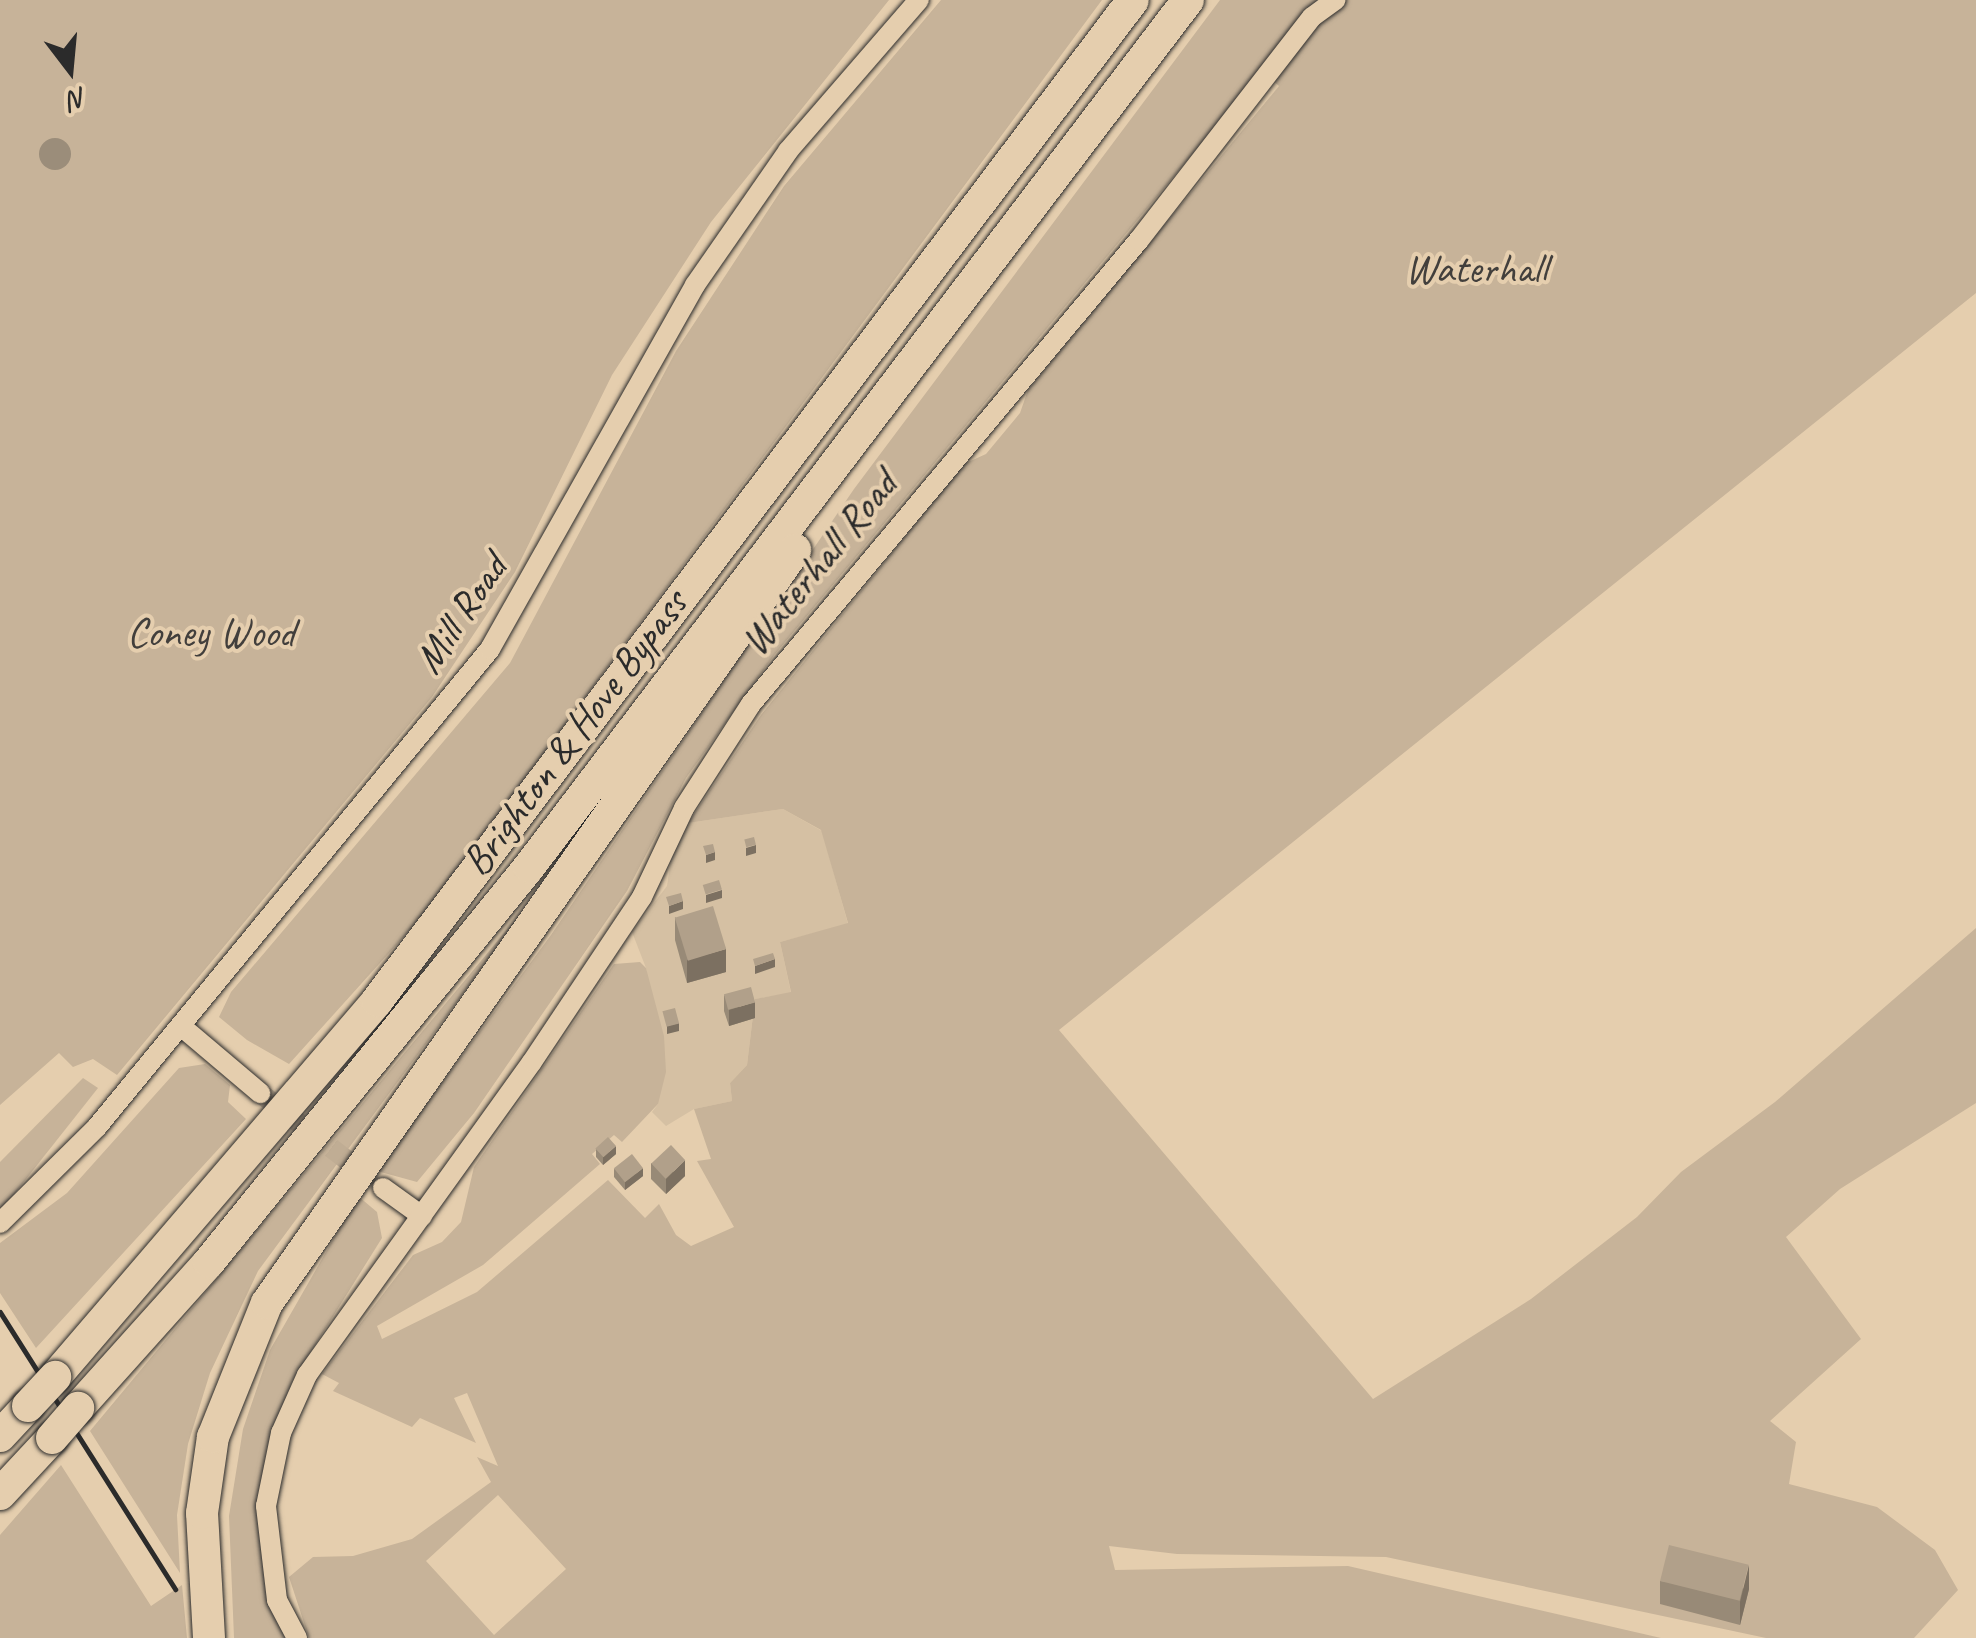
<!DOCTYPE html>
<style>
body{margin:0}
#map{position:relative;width:1976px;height:1638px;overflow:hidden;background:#e5ceae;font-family:Caveat,sans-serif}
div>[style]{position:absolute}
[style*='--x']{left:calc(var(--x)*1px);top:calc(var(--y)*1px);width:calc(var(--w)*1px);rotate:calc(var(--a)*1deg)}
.built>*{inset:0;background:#d5c0a3}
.green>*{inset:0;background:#c7b399}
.water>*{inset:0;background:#9b8d7a}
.round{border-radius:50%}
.minor-tunnel>*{height:20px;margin-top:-10px;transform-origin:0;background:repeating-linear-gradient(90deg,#c0ad94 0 20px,transparent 0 30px)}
.roads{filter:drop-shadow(0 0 2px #2b2b2b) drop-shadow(0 0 2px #2b2b2b)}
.minor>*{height:20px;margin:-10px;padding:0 10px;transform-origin:10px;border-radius:10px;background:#e5ceae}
.trunk>*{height:32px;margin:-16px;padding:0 16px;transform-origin:16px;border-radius:16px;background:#e5ceae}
.rail>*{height:5px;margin:-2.5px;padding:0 2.5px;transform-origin:2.5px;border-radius:2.5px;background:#2b2b2b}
.bridges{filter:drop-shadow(0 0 2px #2b2b2b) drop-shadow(0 0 2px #2b2b2b)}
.trunk-bridge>*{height:32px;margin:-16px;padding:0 16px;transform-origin:16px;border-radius:16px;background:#e5ceae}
.wall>*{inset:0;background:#988a77}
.shaded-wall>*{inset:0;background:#7c7061}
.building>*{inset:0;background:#b1a08a;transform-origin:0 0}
span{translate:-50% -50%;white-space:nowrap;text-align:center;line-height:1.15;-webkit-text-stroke:8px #e5ceae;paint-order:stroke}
.park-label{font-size:42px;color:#423f3c}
.street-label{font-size:42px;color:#2b2b2b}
.north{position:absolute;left:20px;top:20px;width:100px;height:100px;-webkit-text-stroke:8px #e5ceae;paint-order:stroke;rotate:164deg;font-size:28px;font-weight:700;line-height:40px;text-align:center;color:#2b2b2b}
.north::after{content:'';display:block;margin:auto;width:35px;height:45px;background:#2b2b2b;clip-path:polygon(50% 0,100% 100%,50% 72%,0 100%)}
</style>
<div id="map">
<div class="built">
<i style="clip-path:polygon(783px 809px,822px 831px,848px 924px,780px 942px,791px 993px,755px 999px,747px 1065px,730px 1083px,732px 1101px,694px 1109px,666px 1126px,652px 1112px,658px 1104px,646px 968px,632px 932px,667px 886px,673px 847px,688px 823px)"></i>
</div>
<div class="green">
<i style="clip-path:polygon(0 0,889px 0,711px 222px,612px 375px,515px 572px,432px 697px,117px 1075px,93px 1059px,73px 1067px,59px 1053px,0 1105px)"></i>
<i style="clip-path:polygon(941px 0,1102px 0,425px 913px,289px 1064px,247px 1040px,219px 1017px,231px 992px,510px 663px,676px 351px,784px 186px)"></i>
<i style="clip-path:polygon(1220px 0,1321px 0,775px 654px,686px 778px,627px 891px,474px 1113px,417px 1182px,377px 1171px,551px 935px,854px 489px)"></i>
<i style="clip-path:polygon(evenodd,1347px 0,1976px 0,1976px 293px,1059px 1030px,1373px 1399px,1531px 1299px,1637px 1217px,1681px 1172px,1775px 1102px,1976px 928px,1976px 1103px,1840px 1189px,1786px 1237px,1861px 1339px,1770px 1421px,1796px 1442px,1789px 1484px,1877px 1507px,1935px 1550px,1958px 1590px,1914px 1638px,1766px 1638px,1386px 1557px,1177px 1554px,1109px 1546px,1115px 1570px,1348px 1566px,1661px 1638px,309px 1638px,289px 1577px,313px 1557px,353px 1556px,412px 1539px,491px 1482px,477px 1457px,498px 1466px,467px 1393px,454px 1398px,476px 1443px,420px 1418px,412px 1427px,333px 1391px,339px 1383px,322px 1374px,413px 1255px,442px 1242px,461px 1222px,474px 1167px,614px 964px,640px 962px,646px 968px,664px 1036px,666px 1072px,658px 1104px,622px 1142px,614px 1135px,592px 1154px,600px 1164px,483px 1265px,377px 1326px,382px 1339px,477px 1292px,608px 1180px,645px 1218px,659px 1204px,676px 1235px,691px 1246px,734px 1227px,697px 1161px,711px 1159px,694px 1109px,732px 1101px,730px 1083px,747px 1065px,755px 999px,791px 992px,780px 942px,848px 923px,821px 830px,783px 809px,688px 823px,761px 715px,964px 464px,986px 454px,1020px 413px,1028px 390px,1279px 86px,1271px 79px,1312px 29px,1347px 0,498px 1495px,566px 1569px,494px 1635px,426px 1561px,498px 1495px)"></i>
<i style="clip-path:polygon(535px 896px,258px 1271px,210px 1373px,188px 1444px,177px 1515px,180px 1573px,90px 1431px)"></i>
<i style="clip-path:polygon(205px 1064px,230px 1085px,228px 1102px,246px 1119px,36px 1348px,0 1293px,0 1243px,67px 1193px,179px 1068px)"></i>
<i style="clip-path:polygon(83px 1078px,98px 1088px,0 1212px,0 1162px)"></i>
<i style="clip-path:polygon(358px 1196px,377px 1212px,382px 1238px,292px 1382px,269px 1443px,289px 1638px,234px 1638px,229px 1516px,243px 1429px,270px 1350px)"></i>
<i style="clip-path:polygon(61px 1465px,151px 1606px,182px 1585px,187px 1638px,0 1638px,0 1535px)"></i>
</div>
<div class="water">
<i class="round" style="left:39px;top:138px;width:32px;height:32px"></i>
</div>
<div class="minor-tunnel">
<i style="--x:260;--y:1093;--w:134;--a:37.7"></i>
</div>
<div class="roads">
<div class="minor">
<i style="--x:181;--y:1026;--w:104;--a:40.3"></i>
<i style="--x:383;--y:1188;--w:48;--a:35.7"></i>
<i style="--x:0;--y:1223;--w:136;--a:-44.7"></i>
<i style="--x:97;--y:1127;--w:619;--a:-50.57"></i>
<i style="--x:490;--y:649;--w:418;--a:-60.6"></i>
<i style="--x:695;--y:285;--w:163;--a:-55.2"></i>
<i style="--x:788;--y:151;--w:200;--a:-49.1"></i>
<i style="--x:297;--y:1638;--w:43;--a:-117.8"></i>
<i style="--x:277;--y:1600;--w:95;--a:-96.7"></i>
<i style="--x:266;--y:1506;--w:75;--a:-78.4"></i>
<i style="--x:281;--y:1433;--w:64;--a:-65.9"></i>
<i style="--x:307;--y:1375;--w:385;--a:-54.3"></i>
<i style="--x:532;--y:1062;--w:198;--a:-56.3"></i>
<i style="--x:642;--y:897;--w:98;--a:-64.7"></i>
<i style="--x:684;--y:808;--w:124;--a:-57.2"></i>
<i style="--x:751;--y:704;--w:605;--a:-50.1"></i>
<i style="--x:1139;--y:240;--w:282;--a:-52.2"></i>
<i style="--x:1312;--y:17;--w:29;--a:-36"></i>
</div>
<div class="trunk">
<i style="--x:55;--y:1377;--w:495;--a:-49.4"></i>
<i style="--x:377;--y:1001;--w:1254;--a:-52.94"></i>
<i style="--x:78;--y:1408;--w:196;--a:-48.1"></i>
<i style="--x:209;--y:1262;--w:508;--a:-50.99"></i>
<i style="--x:529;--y:867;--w:1089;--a:-52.76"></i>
<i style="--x:0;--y:1436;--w:41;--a:-47"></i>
<i style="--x:0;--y:1494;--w:76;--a:-47.1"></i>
<i style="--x:209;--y:1638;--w:125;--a:-93.2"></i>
<i style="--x:202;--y:1513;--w:77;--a:-81.8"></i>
<i style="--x:213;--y:1437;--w:144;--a:-68.1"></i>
<i style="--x:267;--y:1303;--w:920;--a:-54.96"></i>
</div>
</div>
<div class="rail">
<i style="--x:0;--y:1312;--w:328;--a:57.7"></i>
</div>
<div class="bridges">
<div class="trunk-bridge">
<i style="--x:28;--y:1406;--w:40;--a:-47"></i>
<i style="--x:52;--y:1438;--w:40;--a:-49"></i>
</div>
</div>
<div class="wall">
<i style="clip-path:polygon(675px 917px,726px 972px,687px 983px,675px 940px)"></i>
<i style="clip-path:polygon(724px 995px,755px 1018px,729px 1026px,724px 1011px)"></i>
<i style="clip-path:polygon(596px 1149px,616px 1154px,603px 1165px,596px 1157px)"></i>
<i style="clip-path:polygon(651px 1163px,685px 1176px,666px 1194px,651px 1179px)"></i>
<i style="clip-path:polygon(614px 1169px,643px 1176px,625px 1190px,614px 1177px)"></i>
<i style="clip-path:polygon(1660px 1581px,1749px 1589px,1740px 1625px,1660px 1604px)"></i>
</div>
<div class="shaded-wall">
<i style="clip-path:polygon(756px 845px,756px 853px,746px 856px,746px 848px)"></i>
<i style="clip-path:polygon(715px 852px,715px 860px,706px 863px,706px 855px)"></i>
<i style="clip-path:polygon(722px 890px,722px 898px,706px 903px,706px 895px)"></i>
<i style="clip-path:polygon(683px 901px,683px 909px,669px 914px,669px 906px)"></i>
<i style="clip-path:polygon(726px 949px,726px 972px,687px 983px,687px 960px)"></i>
<i style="clip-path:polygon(775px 959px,775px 967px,755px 974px,755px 966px)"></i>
<i style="clip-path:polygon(755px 1002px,755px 1018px,729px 1026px,729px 1010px)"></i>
<i style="clip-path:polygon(679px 1023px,679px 1031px,667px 1034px,667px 1026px)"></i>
<i style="clip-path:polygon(616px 1146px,616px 1154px,603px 1165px,603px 1157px)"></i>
<i style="clip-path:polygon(685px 1160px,685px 1176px,666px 1194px,666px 1179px)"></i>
<i style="clip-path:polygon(643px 1168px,643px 1176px,625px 1190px,625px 1182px)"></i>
<i style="clip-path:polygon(1749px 1565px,1749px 1589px,1740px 1625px,1740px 1602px)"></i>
</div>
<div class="building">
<i style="left:754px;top:837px;width:8px;height:10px;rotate:76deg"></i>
<i style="clip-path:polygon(713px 844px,715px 852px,706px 855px,703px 846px)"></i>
<i style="left:719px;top:880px;width:10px;height:17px;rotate:73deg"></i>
<i style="clip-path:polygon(681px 893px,683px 901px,669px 906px,666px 897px)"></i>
<i style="left:713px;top:906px;width:45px;height:40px;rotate:73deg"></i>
<i style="clip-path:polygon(773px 953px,775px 959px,755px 966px,753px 959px)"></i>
<i style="left:751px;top:987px;width:16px;height:28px;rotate:75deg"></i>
<i style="left:675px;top:1008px;width:16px;height:13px;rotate:75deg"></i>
<i style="left:608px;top:1137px;width:12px;height:17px;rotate:48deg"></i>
<i style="left:671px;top:1145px;width:21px;height:27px;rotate:47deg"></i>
<i style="left:632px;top:1154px;width:18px;height:23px;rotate:52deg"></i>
<i style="left:1669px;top:1545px;width:82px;height:37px;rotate:14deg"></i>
</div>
<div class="park-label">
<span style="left:1476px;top:269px">Waterhall</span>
<span style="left:211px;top:633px">Coney Wood</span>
</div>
<div class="street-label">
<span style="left:819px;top:563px;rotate:-51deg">Waterhall Road</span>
<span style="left:461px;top:614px;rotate:-56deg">Mill Road</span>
<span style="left:575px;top:733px;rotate:-53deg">Brighton &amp; Hove Bypass</span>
</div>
<div class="north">N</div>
</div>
